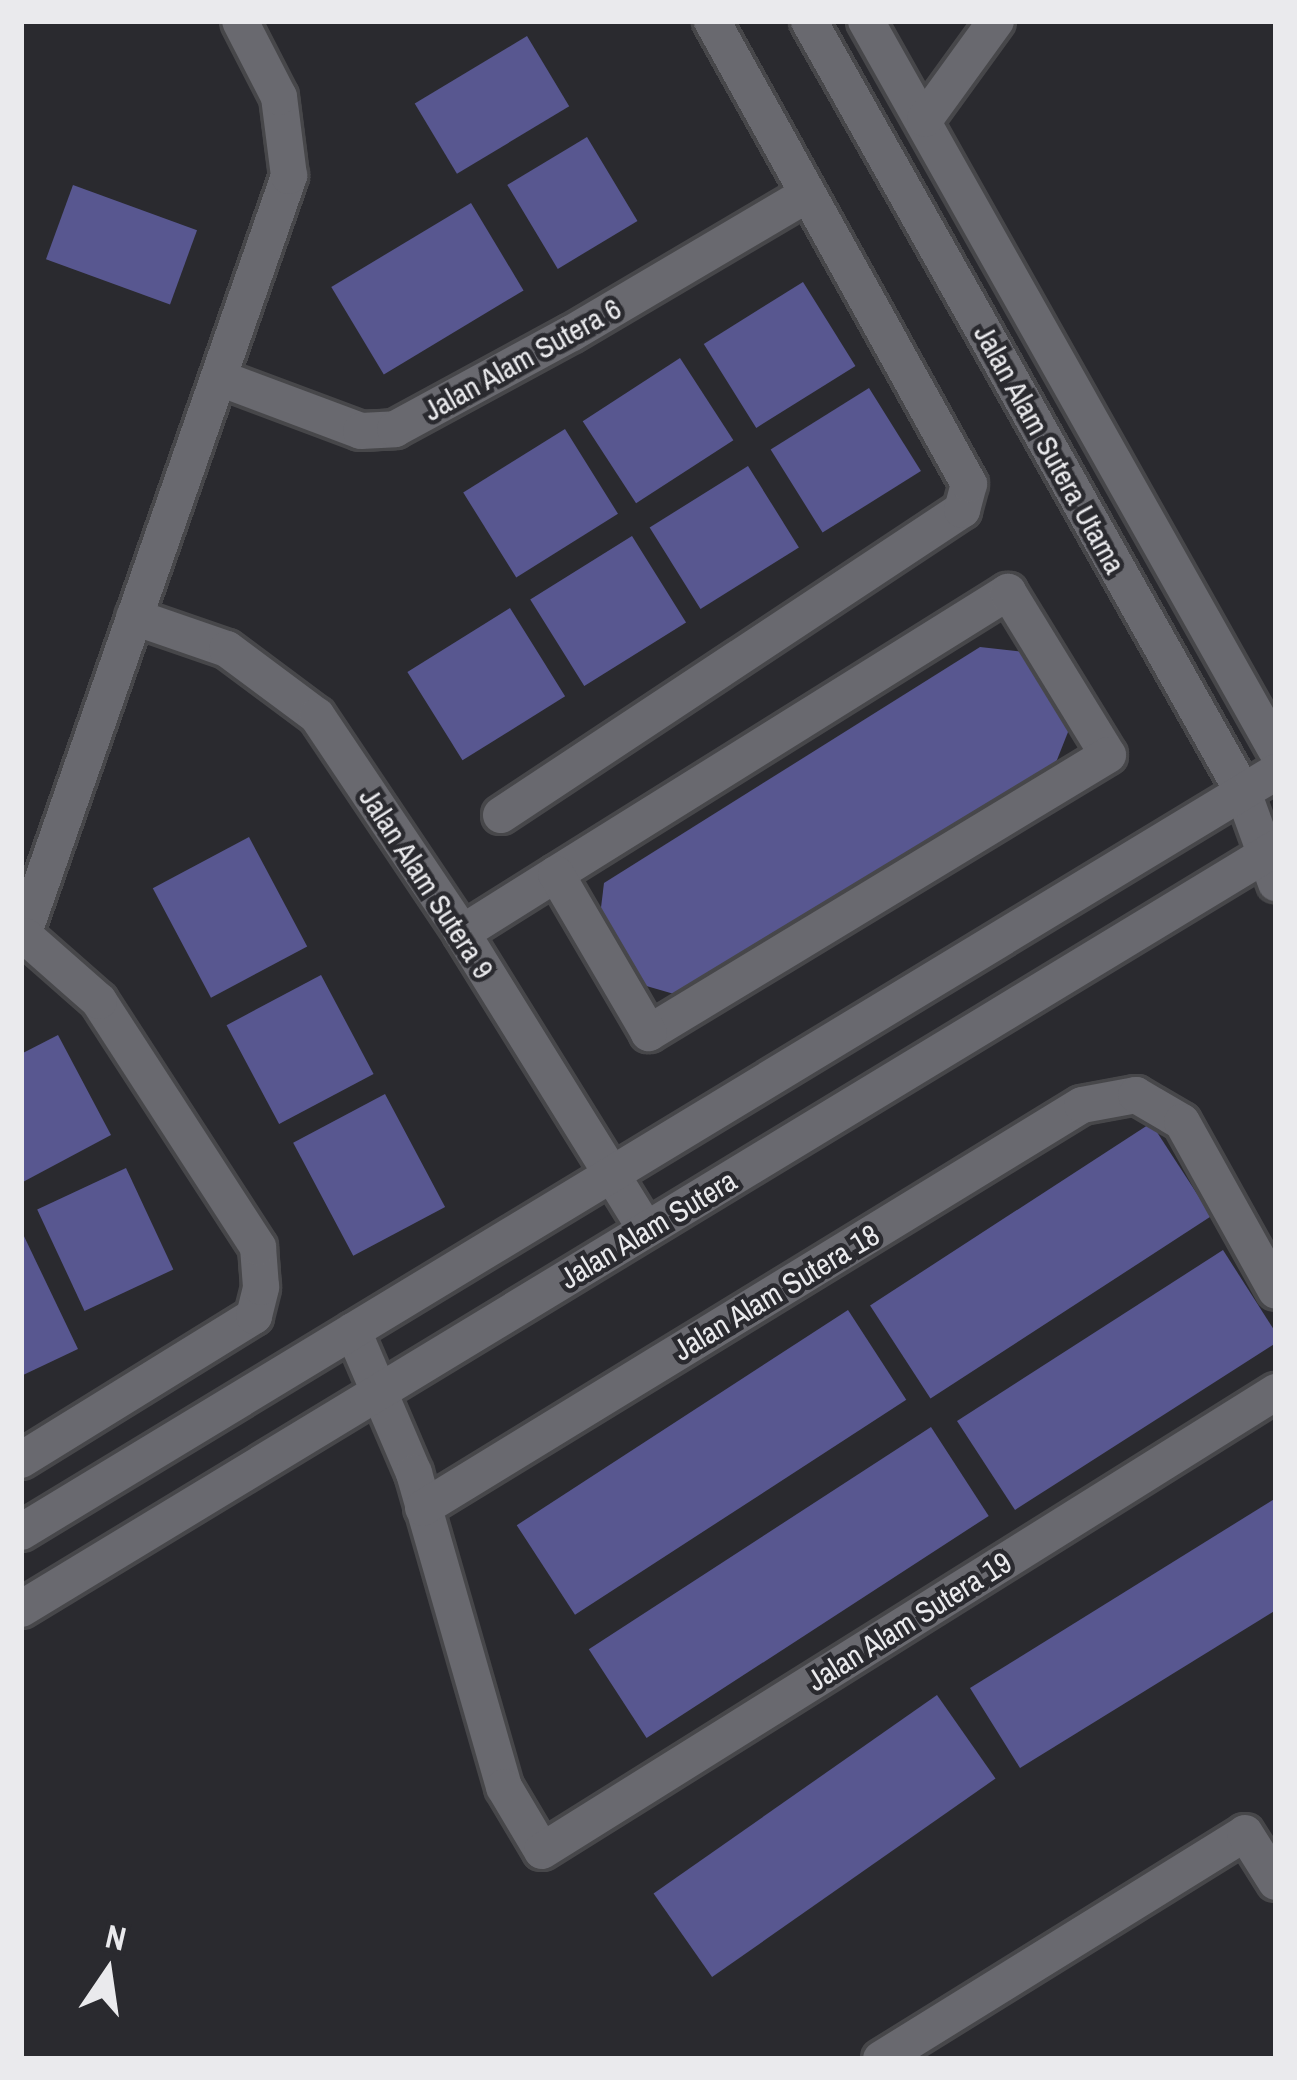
<!DOCTYPE html>
<html>
<head>
<meta charset="utf-8">
<style>
  body { margin:0 }
  #map { position:relative; width:1297px; height:2080px; overflow:hidden; background:#2a2a2f; font-family:"Archivo Narrow",sans-serif }
  div>[style] { position:absolute }
  [style*='--x'] { left:calc(var(--x)*1px); top:calc(var(--y)*1px); width:calc(var(--w)*1px); rotate:calc(var(--a)*1deg) }
  .building>* { inset:0; background:#585790; transform-origin:0 0 }
  .roads { filter:drop-shadow(3px 0 #47474a) drop-shadow(-3px 0 #47474a) drop-shadow(0 3px #47474a) drop-shadow(0 -3px #47474a) }
  .minor>* { height:36px; margin:-18px; padding:0 18px; transform-origin:18px; border-radius:18px; background:#69696f }
  span { translate:-50% -50%; white-space:nowrap; text-align:center; line-height:1.15; -webkit-text-stroke:9px #2a2a2f; paint-order:stroke }
  .street-label { font-size:30px; color:#eaeaed }
  .frame { position:absolute; inset:0; border:24px solid #eaeaed; pointer-events:none }
  .north { position:absolute; left:48px; top:1912px; width:120px; height:120px; -webkit-text-stroke:9px #2a2a2f; paint-order:stroke; rotate:13deg; font-size:33px; font-weight:700; line-height:48px; text-align:center; color:#eaeaed }
  .north::after { content:''; display:block; margin:auto; width:42px; height:54px; background:#eaeaed; clip-path:polygon(50% 0,100% 100%,50% 72%,0 100%) }
</style>
</head>
<body>
<div id="map">
  <div class="building">
    <i style="left:527px;top:36px;width:82px;height:131px;rotate:59deg"></i>
    <i style="left:587px;top:137px;width:98px;height:93px;rotate:59deg"></i>
    <i style="left:73px;top:185px;width:132px;height:79px;rotate:20deg"></i>
    <i style="left:471px;top:203px;width:102px;height:163px;rotate:59deg"></i>
    <i style="left:803px;top:282px;width:99px;height:117px;rotate:58deg"></i>
    <i style="left:680px;top:358px;width:98px;height:116px;rotate:57deg"></i>
    <i style="left:869px;top:388px;width:98px;height:116px;rotate:58deg"></i>
    <i style="left:565px;top:429px;width:100px;height:120px;rotate:58deg"></i>
    <i style="left:748px;top:466px;width:96px;height:116px;rotate:58deg"></i>
    <i style="left:632px;top:536px;width:102px;height:120px;rotate:58deg"></i>
    <i style="left:510px;top:608px;width:104px;height:121px;rotate:58deg"></i>
    <i style="clip-path:polygon(980px 647px,1024px 652px,1070px 727px,1053px 770px,674px 994px,643px 985px,600px 916px,604px 883px)"></i>
    <i style="left:249px;top:837px;width:124px;height:109px;rotate:62deg"></i>
    <i style="left:321px;top:975px;width:112px;height:107px;rotate:62deg"></i>
    <i style="clip-path:polygon(58px 1035px,111px 1135px,21px 1183px,21px 1054px)"></i>
    <i style="left:385px;top:1094px;width:128px;height:104px;rotate:62deg"></i>
    <i style="left:1151px;top:1123px;width:111px;height:335px;rotate:57deg"></i>
    <i style="left:126px;top:1168px;width:112px;height:98px;rotate:65deg"></i>
    <i style="clip-path:polygon(21px 1230px,78px 1349px,21px 1376px)"></i>
    <i style="clip-path:polygon(1223px 1250px,1276px 1333px,1276px 1343px,1015px 1510px,957px 1421px)"></i>
    <i style="left:848px;top:1310px;width:107px;height:395px;rotate:57deg"></i>
    <i style="left:931px;top:1427px;width:106px;height:408px;rotate:57deg"></i>
    <i style="clip-path:polygon(1276px 1498px,1276px 1610px,1020px 1768px,970px 1688px)"></i>
    <i style="left:937px;top:1695px;width:102px;height:346px;rotate:55deg"></i>
  </div>
  <div class="roads">
    <div class="minor">
      <i style="--x:809;--y:21;--w:885;--a:60.62"></i>
      <i style="--x:1243;--y:792;--w:97;--a:70.1"></i>
      <i style="--x:866;--y:21;--w:836;--a:60.65"></i>
      <i style="--x:925;--y:119;--w:121;--a:-54.1"></i>
      <i style="--x:222;--y:379;--w:148;--a:20.5"></i>
      <i style="--x:361;--y:431;--w:34;--a:-3"></i>
      <i style="--x:395;--y:429;--w:201;--a:-28.5"></i>
      <i style="--x:572;--y:333;--w:272;--a:-30.5"></i>
      <i style="--x:134;--y:617;--w:98;--a:19"></i>
      <i style="--x:227;--y:649;--w:112;--a:36.7"></i>
      <i style="--x:317;--y:716;--w:261;--a:56.2"></i>
      <i style="--x:462;--y:933;--w:349;--a:58.2"></i>
      <i style="--x:501;--y:815;--w:553;--a:-33.49"></i>
      <i style="--x:962;--y:510;--w:27;--a:-75"></i>
      <i style="--x:969;--y:484;--w:530;--a:-119.03"></i>
      <i style="--x:462;--y:933;--w:111;--a:-32.1"></i>
      <i style="--x:556;--y:874;--w:533;--a:-31.96"></i>
      <i style="--x:1008;--y:592;--w:191;--a:58.5"></i>
      <i style="--x:1108;--y:755;--w:537;--a:148.8"></i>
      <i style="--x:649;--y:1033;--w:184;--a:-120.3"></i>
      <i style="--x:21;--y:941;--w:811;--a:-70.69"></i>
      <i style="--x:289;--y:176;--w:80;--a:-97.2"></i>
      <i style="--x:279;--y:97;--w:85;--a:-117.2"></i>
      <i style="--x:353;--y:1331;--w:155;--a:66.8"></i>
      <i style="--x:414;--y:1473;--w:327;--a:74"></i>
      <i style="--x:504;--y:1787;--w:74;--a:59.3"></i>
      <i style="--x:542;--y:1851;--w:866;--a:-32.02"></i>
      <i style="--x:21;--y:1460;--w:274;--a:-31.7"></i>
      <i style="--x:254;--y:1316;--w:30;--a:-76"></i>
      <i style="--x:261;--y:1287;--w:40;--a:-94.3"></i>
      <i style="--x:258;--y:1247;--w:293;--a:-122.9"></i>
      <i style="--x:99;--y:1001;--w:98;--a:-138.7"></i>
      <i style="--x:423;--y:1508;--w:772;--a:-31.45"></i>
      <i style="--x:1082;--y:1105;--w:55;--a:-10.5"></i>
      <i style="--x:1136;--y:1095;--w:53;--a:30.4"></i>
      <i style="--x:1182;--y:1122;--w:193;--a:60.9"></i>
      <i style="--x:21;--y:1532;--w:1467;--a:-31.2"></i>
      <i style="--x:21;--y:1609;--w:1468;--a:-31.23"></i>
      <i style="--x:881;--y:2059;--w:428;--a:-31.8"></i>
      <i style="--x:1245;--y:1833;--w:58;--a:57.7"></i>
    </div>
  </div>
  <div class="street-label">
    <span style="left:522px;top:359px;rotate:-29deg">Jalan Alam Sutera 6</span>
    <span style="left:1050px;top:449px;rotate:61deg">Jalan Alam Sutera Utama</span>
    <span style="left:427px;top:883px;rotate:57deg">Jalan Alam Sutera 9</span>
    <span style="left:648px;top:1229px;rotate:-31deg">Jalan Alam Sutera</span>
    <span style="left:776px;top:1292px;rotate:-31deg">Jalan Alam Sutera 18</span>
    <span style="left:909px;top:1621px;rotate:-32deg">Jalan Alam Sutera 19</span>
  </div>
  <div class="frame"></div>
  <div class="north">N</div>
</div>
</body>
</html>
